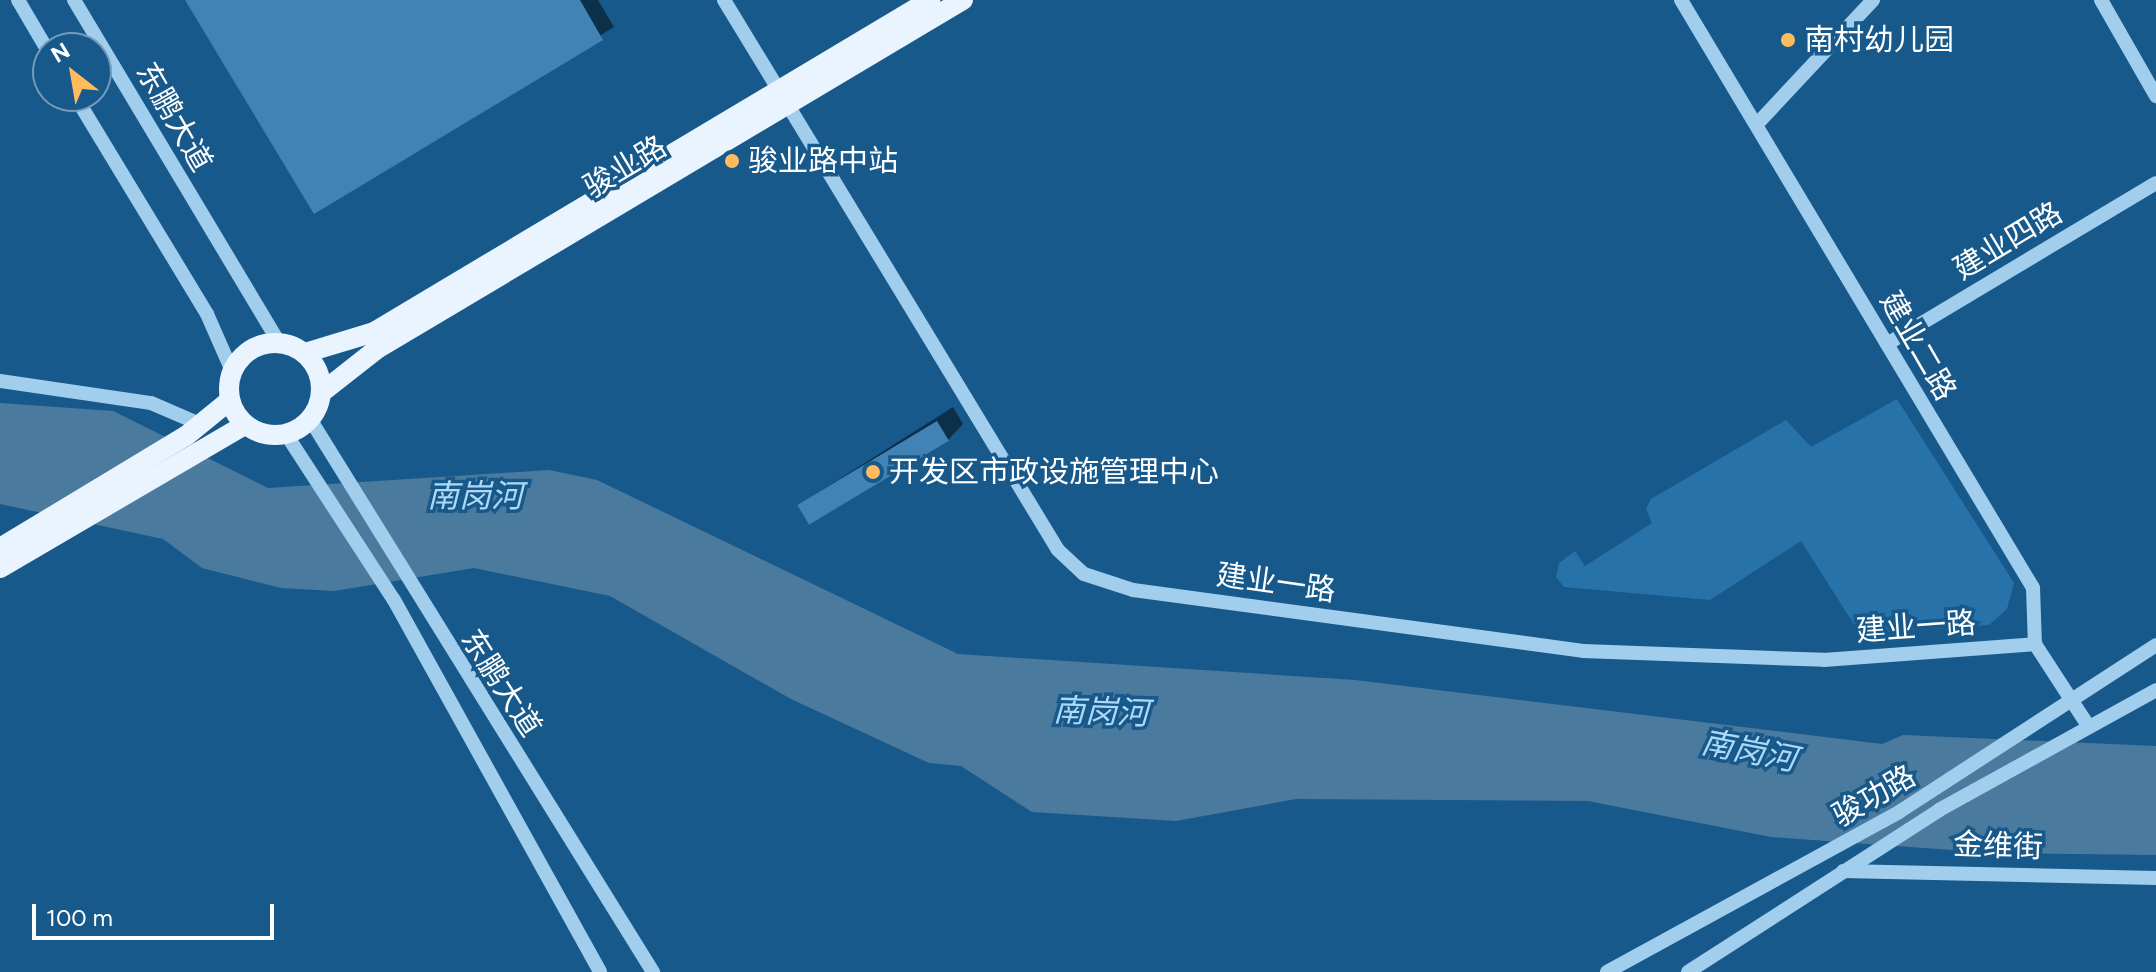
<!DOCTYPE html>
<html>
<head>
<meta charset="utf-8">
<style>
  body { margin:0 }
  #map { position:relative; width:2156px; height:972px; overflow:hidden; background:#18598b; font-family:Figtree,"Noto Sans SC",sans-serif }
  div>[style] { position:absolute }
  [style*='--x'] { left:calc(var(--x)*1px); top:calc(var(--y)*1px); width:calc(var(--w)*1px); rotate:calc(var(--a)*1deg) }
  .green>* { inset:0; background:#2772a8 }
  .water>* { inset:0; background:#4b7a9f }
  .shadow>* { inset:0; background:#0007 }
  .building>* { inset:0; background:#4083b4; transform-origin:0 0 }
  .minor>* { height:14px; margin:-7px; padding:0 7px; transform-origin:7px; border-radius:7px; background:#a2ceee }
  .major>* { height:20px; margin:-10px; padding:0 10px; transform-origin:10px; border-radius:10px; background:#e9f4ff }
  .major>.ring { margin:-10px; padding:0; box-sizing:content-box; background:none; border:20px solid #e9f4ff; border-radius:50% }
  .dots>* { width:22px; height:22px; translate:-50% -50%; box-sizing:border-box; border:4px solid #18598b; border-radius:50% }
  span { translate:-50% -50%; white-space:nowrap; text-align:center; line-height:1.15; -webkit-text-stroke:7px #18598b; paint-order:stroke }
  .poi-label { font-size:30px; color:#fff }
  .left { translate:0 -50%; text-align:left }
  .street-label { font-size:30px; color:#fff }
  .water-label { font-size:32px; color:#add8f6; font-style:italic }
  .north { position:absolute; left:32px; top:32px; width:80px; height:80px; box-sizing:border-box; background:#18598b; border:2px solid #749bb9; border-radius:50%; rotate:329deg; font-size:22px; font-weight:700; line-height:32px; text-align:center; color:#fff }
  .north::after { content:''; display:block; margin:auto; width:28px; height:36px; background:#ffbc5f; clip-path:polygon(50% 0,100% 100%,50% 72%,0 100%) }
  .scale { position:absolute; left:32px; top:904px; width:242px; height:36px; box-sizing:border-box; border:4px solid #fff; border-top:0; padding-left:10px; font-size:24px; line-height:28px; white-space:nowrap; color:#fff; -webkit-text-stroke:6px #18598b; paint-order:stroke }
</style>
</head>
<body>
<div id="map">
  <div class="green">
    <i style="clip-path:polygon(1897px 399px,2014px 583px,2007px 609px,1989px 625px,1860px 634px,1801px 541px,1710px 600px,1564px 587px,1556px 577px,1559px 563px,1575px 551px,1585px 566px,1652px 523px,1646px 509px,1651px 499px,1786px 420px,1811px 447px)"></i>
  </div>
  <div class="water">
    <i style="clip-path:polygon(0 403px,113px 411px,268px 488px,549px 470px,597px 480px,958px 654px,1355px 680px,1882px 744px,1903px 735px,2156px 746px,2156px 855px,1993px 853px,1771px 837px,1588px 801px,1296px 799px,1176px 821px,1032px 812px,961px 766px,929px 763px,791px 699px,610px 596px,474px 568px,334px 591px,281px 588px,202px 568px,163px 539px,0 504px)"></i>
  </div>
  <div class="shadow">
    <i style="clip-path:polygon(188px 0,598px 0,614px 27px,315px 211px)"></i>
    <i style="clip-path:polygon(953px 407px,963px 424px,948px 440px,800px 504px)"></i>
  </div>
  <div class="building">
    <i style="clip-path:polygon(185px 0,580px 0,603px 40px,314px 214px)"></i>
    <i style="left:937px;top:421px;width:23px;height:163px;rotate:59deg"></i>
  </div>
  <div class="minor">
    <i style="--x:18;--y:0;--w:59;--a:59.5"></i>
    <i style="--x:74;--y:0;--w:400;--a:59.1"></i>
    <i style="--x:724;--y:0;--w:643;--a:58.73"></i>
    <i style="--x:1058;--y:550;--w:35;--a:43"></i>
    <i style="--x:1084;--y:574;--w:52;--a:18.1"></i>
    <i style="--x:1133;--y:590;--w:454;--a:7.7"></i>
    <i style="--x:1583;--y:651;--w:241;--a:2.1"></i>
    <i style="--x:1824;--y:660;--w:212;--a:-4.3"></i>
    <i style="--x:1681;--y:0;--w:685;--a:59.09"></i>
    <i style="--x:2033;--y:588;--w:56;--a:88"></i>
    <i style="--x:2035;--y:644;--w:95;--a:57"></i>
    <i style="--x:2101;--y:0;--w:111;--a:60.2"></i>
    <i style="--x:75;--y:96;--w:255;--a:58.8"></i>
    <i style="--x:207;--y:314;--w:62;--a:66.3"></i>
    <i style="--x:1757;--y:124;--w:170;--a:-46.9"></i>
    <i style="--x:1887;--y:344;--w:313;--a:-30.9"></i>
    <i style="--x:0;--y:381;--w:153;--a:8.3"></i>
    <i style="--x:151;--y:403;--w:56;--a:23.3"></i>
    <i style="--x:310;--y:419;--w:651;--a:58.19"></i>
    <i style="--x:286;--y:434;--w:198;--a:57"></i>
    <i style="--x:394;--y:600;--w:425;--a:61"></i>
    <i style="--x:1843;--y:871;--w:313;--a:1.3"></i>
    <i style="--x:1607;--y:972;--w:333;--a:-28.7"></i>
    <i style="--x:1899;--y:812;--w:306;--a:-33"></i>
    <i style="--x:1688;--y:972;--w:299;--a:-32.8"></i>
    <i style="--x:1939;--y:810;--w:248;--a:-28.9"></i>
  </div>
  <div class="major">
    <i class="ring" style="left:229px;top:343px;width:72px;height:72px"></i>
    <i style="--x:305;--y:353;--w:72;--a:-16.9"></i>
    <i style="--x:374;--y:332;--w:648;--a:-30.84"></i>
    <i style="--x:321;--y:393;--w:71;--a:-38.2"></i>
    <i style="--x:377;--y:349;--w:682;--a:-30.78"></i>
    <i style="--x:0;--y:548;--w:217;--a:-31.1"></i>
    <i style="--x:186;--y:436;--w:57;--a:-39.3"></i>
    <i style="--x:0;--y:568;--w:284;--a:-30.3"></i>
  </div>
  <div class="dots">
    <i style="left:1788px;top:40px;background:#ffbc5f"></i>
    <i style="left:732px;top:161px;background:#ffbc5f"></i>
    <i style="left:873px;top:472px;background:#ffbc5f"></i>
  </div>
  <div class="poi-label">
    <span class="left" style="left:1804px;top:40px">南村幼儿园</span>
    <span class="left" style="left:748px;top:161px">骏业路中站</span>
    <span class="left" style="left:889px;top:472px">开发区市政设施管理中心</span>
  </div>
  <div class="street-label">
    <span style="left:174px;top:117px;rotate:60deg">东鹏大道</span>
    <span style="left:625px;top:167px;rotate:-31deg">骏业路</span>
    <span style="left:2008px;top:241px;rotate:-31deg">建业四路</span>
    <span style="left:1918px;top:346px;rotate:60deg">建业二路</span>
    <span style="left:1276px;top:583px;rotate:8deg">建业一路</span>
    <span style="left:1916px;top:627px;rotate:-4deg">建业一路</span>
    <span style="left:501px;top:683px;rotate:57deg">东鹏大道</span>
    <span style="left:1874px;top:796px;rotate:-30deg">骏功路</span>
    <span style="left:1998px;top:846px;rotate:2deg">金维街</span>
  </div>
  <div class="water-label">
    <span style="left:475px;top:496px">南岗河</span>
    <span style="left:1101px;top:712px;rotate:2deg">南岗河</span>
    <span style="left:1749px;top:751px;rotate:11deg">南岗河</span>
  </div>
  <div class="north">N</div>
  <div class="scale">100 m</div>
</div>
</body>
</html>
